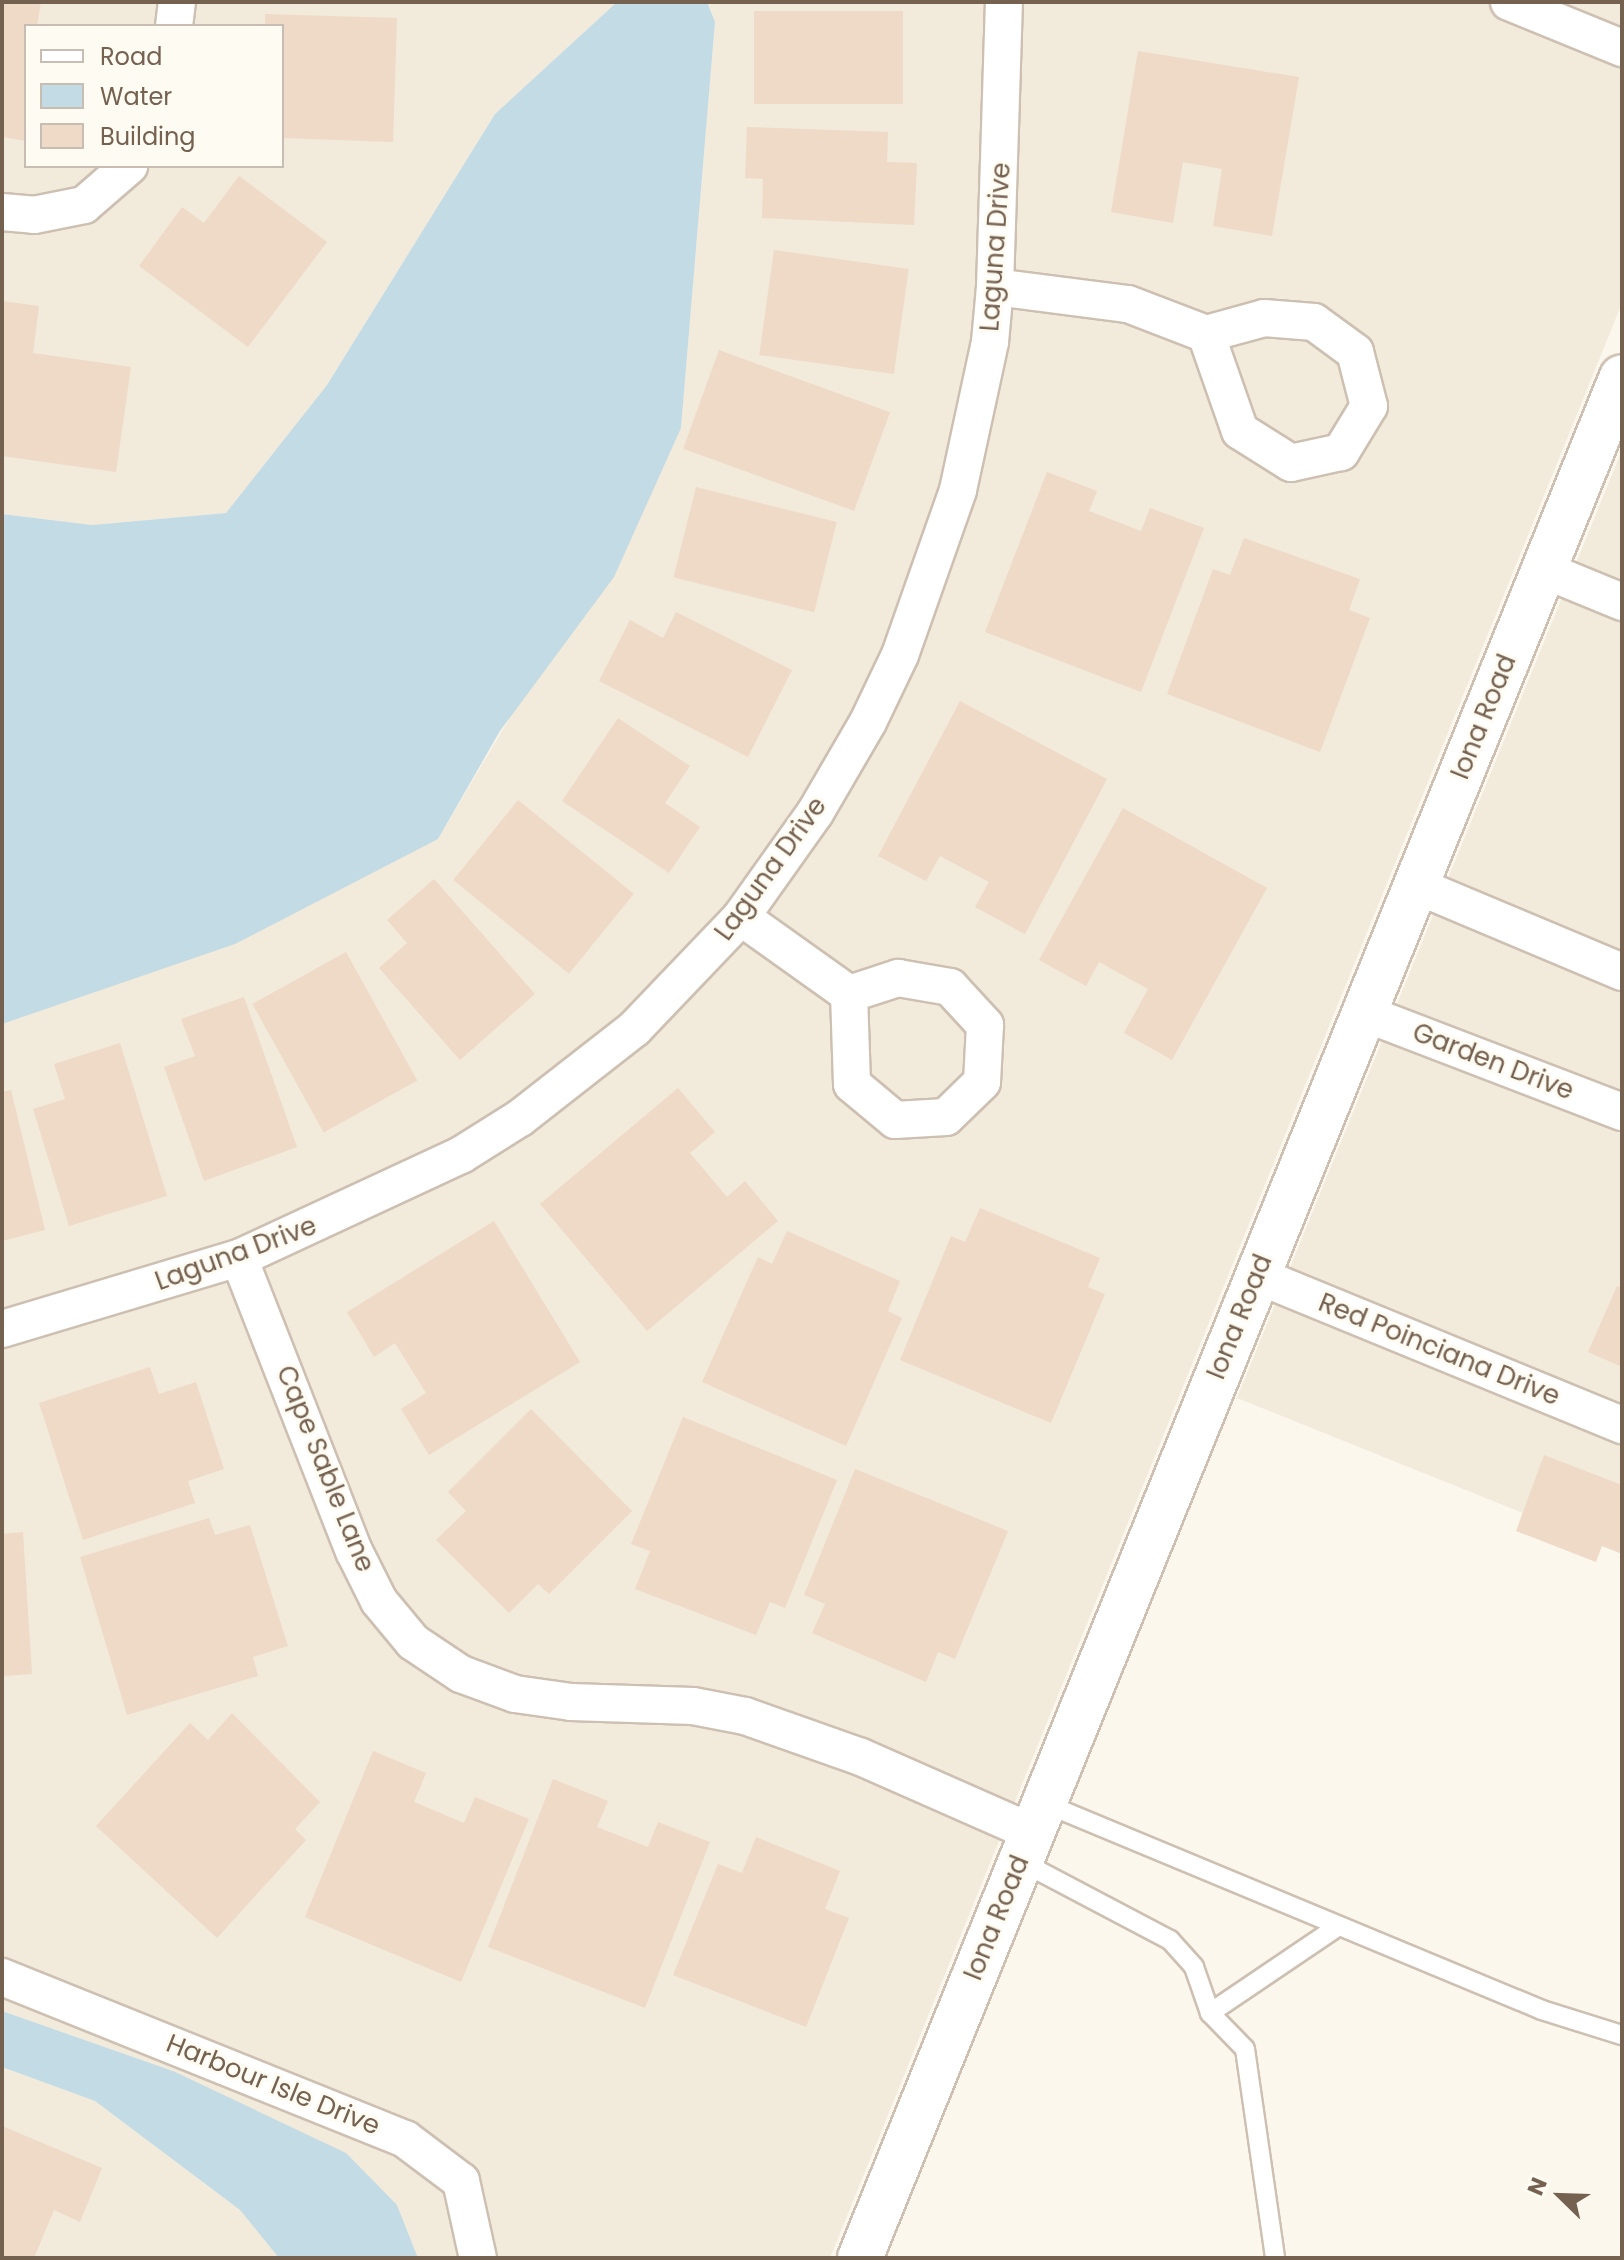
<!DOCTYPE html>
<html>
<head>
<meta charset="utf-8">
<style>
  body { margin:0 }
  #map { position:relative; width:1624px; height:2260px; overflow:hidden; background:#fbf7ec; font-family:Poppins,sans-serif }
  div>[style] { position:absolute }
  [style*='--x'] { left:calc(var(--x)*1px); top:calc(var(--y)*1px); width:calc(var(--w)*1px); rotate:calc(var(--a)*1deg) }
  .residential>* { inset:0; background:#f2eadb }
  .water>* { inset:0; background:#c2dbe4 }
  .building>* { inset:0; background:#eedac6; transform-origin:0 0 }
  .roads { filter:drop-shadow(2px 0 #cdc0b2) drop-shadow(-2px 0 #cdc0b2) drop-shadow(0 2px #cdc0b2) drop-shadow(0 -2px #cdc0b2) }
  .lane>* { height:18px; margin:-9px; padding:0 9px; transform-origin:9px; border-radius:9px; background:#fff }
  .street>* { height:36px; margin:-18px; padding:0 18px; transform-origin:18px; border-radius:18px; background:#fff }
  .secondary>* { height:44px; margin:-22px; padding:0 22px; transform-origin:22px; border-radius:22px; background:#fff }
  span { translate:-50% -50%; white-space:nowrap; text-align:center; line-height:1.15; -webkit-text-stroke:6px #fefbf3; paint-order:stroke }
  .street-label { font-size:26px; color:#756150 }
  .frame { position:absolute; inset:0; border:4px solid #756150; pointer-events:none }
  .legend { position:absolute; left:24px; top:24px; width:260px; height:144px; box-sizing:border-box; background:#fefbf3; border:2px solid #c7bdb2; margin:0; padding:10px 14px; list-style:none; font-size:24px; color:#756150 }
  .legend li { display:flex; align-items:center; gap:16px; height:40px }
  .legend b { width:40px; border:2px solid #c7bdb2 }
  .north { position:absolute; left:1520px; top:2156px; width:80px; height:80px; -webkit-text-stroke:6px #fefbf3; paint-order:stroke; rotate:293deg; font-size:22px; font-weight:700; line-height:32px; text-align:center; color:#756150 }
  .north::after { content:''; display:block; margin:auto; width:28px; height:36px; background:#756150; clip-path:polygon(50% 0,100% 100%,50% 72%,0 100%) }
</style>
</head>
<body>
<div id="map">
  <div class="residential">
    <i style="clip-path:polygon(evenodd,2px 2px,617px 2px,495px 114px,327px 385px,226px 513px,92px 525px,2px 514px,2px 2px,26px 26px,282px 26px,282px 166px,26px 166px,26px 26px)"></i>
    <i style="clip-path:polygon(707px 2px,1622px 2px,1622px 303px,830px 2258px,418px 2258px,397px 2205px,173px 2071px,2px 2011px,2px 1024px,438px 839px,681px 428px,715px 22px)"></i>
    <i style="clip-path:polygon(1622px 450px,1622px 1553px,1237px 1398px)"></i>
    <i style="clip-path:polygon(2px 2067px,95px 2101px,240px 2210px,279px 2258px,2px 2258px)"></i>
  </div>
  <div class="water">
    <i style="clip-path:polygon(617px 2px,707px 2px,715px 22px,681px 428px,614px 577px,500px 731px,438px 839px,235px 944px,2px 1024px,2px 514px,92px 525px,226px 513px,327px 385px,495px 114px)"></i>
    <i style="clip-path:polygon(2px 2011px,173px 2071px,346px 2153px,397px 2205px,418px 2258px,279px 2258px,240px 2210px,95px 2101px,2px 2067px)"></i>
  </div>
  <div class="building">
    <i style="clip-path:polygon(2px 2px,41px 2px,37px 26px,26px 26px,26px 141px,2px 137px)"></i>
    <i style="left:903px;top:11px;width:93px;height:149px;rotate:90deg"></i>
    <i style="clip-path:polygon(265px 14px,397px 18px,393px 142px,282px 138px,282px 26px,265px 26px)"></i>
    <i style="clip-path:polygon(1138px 51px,1299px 77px,1272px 236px,1213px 226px,1222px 169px,1183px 162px,1173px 223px,1111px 212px)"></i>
    <i style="clip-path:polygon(747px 127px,888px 132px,887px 162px,917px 163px,914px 225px,762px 218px,763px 179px,745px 178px)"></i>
    <i style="clip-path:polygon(239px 176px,327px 242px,248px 347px,139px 266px,182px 207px,204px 223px)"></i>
    <i style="left:774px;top:250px;width:136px;height:106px;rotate:8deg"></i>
    <i style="clip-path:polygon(2px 301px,39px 306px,33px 353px,131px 367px,116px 472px,2px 456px)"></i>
    <i style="left:719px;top:350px;width:182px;height:105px;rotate:20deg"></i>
    <i style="clip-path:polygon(1047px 472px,1097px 491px,1089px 511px,1141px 531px,1150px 508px,1204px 528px,1141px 692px,985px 632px)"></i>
    <i style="left:696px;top:487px;width:145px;height:93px;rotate:14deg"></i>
    <i style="clip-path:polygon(1244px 538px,1360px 579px,1349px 610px,1370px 618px,1320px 752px,1167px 694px,1213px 569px,1230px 575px)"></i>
    <i style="clip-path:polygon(676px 612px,792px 670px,748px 757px,599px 681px,630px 620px,663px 638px)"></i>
    <i style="clip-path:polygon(960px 701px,1107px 779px,1025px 934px,975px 907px,989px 882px,940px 856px,926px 881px,878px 856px)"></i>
    <i style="clip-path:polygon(618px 718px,690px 766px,665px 803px,700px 827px,669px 873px,562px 801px)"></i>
    <i style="left:518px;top:800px;width:149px;height:103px;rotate:39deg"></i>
    <i style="clip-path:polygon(1123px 808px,1267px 888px,1172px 1060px,1124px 1033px,1148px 989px,1099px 962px,1086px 986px,1039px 960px)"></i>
    <i style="clip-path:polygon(434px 879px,535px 994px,460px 1060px,379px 968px,407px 943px,387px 920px)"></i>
    <i style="left:346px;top:952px;width:147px;height:107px;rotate:61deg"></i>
    <i style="clip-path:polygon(244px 997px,297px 1147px,204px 1181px,164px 1067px,195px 1056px,181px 1019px)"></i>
    <i style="clip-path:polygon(120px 1043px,167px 1196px,69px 1226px,33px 1109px,65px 1099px,54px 1064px)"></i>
    <i style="clip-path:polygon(678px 1088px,715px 1132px,690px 1153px,727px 1197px,745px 1181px,778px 1221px,647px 1331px,540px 1204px)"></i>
    <i style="clip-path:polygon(11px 1090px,45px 1230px,2px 1241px,2px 1092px)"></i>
    <i style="clip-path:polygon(980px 1208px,1100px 1258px,1088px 1287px,1105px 1294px,1051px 1423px,900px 1360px,951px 1236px,965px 1242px)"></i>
    <i style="clip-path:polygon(494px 1221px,580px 1362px,429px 1455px,401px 1409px,426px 1393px,395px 1343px,374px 1357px,347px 1312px)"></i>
    <i style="clip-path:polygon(787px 1231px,900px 1281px,888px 1311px,902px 1318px,846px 1446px,702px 1382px,758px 1257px,772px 1264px)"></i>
    <i style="clip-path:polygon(1617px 1286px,1622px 1288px,1622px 1367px,1588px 1352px)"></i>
    <i style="clip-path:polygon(150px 1367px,159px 1394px,196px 1382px,224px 1469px,188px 1481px,195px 1503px,83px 1540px,39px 1403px)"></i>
    <i style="clip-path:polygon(531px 1409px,632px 1511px,549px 1594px,538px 1584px,509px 1613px,436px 1540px,466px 1511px,448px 1492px)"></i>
    <i style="clip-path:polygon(683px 1417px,837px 1480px,785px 1608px,770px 1602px,756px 1635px,635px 1589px,650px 1551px,631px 1544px)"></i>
    <i style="clip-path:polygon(1544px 1455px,1622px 1485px,1622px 1554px,1602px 1546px,1596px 1562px,1516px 1531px)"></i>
    <i style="clip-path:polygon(855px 1469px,1008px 1531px,955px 1659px,938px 1652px,926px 1682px,812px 1633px,825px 1604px,804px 1595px)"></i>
    <i style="clip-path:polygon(209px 1518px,215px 1535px,250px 1525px,288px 1646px,253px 1657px,258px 1676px,127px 1715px,80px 1557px)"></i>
    <i style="clip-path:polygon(23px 1532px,32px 1674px,2px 1676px,2px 1534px)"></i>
    <i style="clip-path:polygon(232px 1713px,320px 1802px,295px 1829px,306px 1840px,217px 1938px,96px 1826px,190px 1723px,208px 1740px)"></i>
    <i style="clip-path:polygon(373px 1751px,426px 1773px,414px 1802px,464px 1823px,475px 1797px,529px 1819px,461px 1982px,305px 1917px)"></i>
    <i style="clip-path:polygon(553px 1779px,608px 1801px,597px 1827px,648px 1847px,658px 1822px,710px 1842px,645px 2008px,488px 1947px)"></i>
    <i style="clip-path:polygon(756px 1837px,840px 1871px,825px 1909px,849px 1918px,806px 2027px,673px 1975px,718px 1864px,742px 1873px)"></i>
    <i style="clip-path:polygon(2px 2126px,102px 2168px,80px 2222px,54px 2210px,34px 2258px,2px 2258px)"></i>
  </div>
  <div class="roads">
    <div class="lane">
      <i style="--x:1044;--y:1803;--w:539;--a:22.57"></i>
      <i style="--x:1542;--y:2010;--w:84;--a:17.4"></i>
      <i style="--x:1020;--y:1861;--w:170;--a:27.8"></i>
      <i style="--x:1170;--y:1940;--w:36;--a:48"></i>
      <i style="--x:1194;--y:1967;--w:49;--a:70.8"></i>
      <i style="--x:1210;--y:2013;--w:50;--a:45.8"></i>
      <i style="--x:1245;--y:2049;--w:211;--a:81.8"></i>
      <i style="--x:1210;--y:2013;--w:153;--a:-34.1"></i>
    </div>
    <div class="street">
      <i style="--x:1509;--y:2;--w:122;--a:22.2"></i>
      <i style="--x:174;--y:26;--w:24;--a:-83"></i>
      <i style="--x:2;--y:212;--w:32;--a:5"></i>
      <i style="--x:34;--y:215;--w:51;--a:-11.3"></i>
      <i style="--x:84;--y:205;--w:60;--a:-40.9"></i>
      <i style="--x:995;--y:287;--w:134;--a:7.3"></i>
      <i style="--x:1128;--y:304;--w:84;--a:21"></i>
      <i style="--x:1264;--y:318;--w:50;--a:4.6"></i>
      <i style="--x:1314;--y:322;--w:51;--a:36.2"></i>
      <i style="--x:1355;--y:352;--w:56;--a:75.5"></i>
      <i style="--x:1369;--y:406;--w:54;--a:121.3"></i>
      <i style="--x:1341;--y:452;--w:51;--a:167.6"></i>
      <i style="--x:1291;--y:463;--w:60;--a:-147.9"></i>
      <i style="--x:1240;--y:431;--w:103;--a:-109.3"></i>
      <i style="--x:1206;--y:334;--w:60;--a:-15.4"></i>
      <i style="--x:1544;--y:570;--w:84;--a:22.3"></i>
      <i style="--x:1415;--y:885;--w:225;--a:22.8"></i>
      <i style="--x:741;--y:917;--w:133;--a:35.5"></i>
      <i style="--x:898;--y:978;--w:53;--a:9.8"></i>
      <i style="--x:950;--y:987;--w:52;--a:47.4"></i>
      <i style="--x:985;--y:1025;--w:57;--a:93"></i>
      <i style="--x:982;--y:1082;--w:50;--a:135.8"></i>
      <i style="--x:946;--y:1117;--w:51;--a:176.6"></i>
      <i style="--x:895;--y:1120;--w:56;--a:-140.1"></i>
      <i style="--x:852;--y:1084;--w:90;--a:-91.9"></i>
      <i style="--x:849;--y:994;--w:52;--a:-18.1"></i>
      <i style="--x:1364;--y:1013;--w:276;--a:21"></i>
      <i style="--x:239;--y:1258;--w:315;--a:68.6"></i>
      <i style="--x:354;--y:1551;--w:56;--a:63.4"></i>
      <i style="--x:379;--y:1601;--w:53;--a:50.3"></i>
      <i style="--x:413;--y:1642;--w:58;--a:33.7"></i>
      <i style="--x:461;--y:1674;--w:58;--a:20.3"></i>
      <i style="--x:515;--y:1694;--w:57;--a:8.1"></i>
      <i style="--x:571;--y:1702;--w:122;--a:1.9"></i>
      <i style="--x:693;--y:1706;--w:53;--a:10.9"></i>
      <i style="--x:745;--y:1716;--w:123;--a:19.5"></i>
      <i style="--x:861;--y:1757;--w:186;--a:23.8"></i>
      <i style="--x:1256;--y:1275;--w:396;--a:22.3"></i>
      <i style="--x:2;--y:1329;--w:247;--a:-16.7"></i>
      <i style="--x:239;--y:1258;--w:245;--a:-24.9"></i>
      <i style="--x:461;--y:1155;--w:70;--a:-32.1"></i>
      <i style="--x:520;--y:1118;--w:146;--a:-38"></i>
      <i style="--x:635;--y:1028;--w:153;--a:-46.3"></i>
      <i style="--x:741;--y:917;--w:128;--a:-54.6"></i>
      <i style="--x:815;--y:813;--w:105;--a:-59.8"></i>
      <i style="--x:868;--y:722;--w:74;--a:-64.5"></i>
      <i style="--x:900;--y:655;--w:175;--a:-70.6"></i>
      <i style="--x:958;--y:490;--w:151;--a:-77.8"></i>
      <i style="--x:990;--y:342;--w:55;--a:-84.8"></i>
      <i style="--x:995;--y:287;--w:285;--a:-88.2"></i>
      <i style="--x:2;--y:1977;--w:434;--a:21.9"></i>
      <i style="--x:405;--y:2139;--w:70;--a:36.9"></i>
      <i style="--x:461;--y:2181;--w:79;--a:77.6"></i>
    </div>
    <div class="secondary">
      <i style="--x:860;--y:2258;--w:2029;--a:-67.95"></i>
    </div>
  </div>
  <div class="street-label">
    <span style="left:996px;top:247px;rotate:-86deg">Laguna Drive</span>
    <span style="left:1484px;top:717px;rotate:-68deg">Iona Road</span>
    <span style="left:771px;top:869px;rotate:-54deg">Laguna Drive</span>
    <span style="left:1493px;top:1062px;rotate:21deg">Garden Drive</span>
    <span style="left:236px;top:1254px;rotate:-20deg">Laguna Drive</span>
    <span style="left:1240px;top:1317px;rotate:-68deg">Iona Road</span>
    <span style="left:1439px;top:1350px;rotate:22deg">Red Poinciana Drive</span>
    <span style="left:325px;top:1469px;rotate:68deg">Cape Sable Lane</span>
    <span style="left:997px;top:1918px;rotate:-68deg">Iona Road</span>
    <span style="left:273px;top:2085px;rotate:22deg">Harbour Isle Drive</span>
  </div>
  <div class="frame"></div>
  <ul class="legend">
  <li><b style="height:10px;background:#fff"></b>Road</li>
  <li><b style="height:22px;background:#c2dbe4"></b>Water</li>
  <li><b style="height:22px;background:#eedac6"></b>Building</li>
  </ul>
  <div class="north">N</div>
</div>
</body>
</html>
